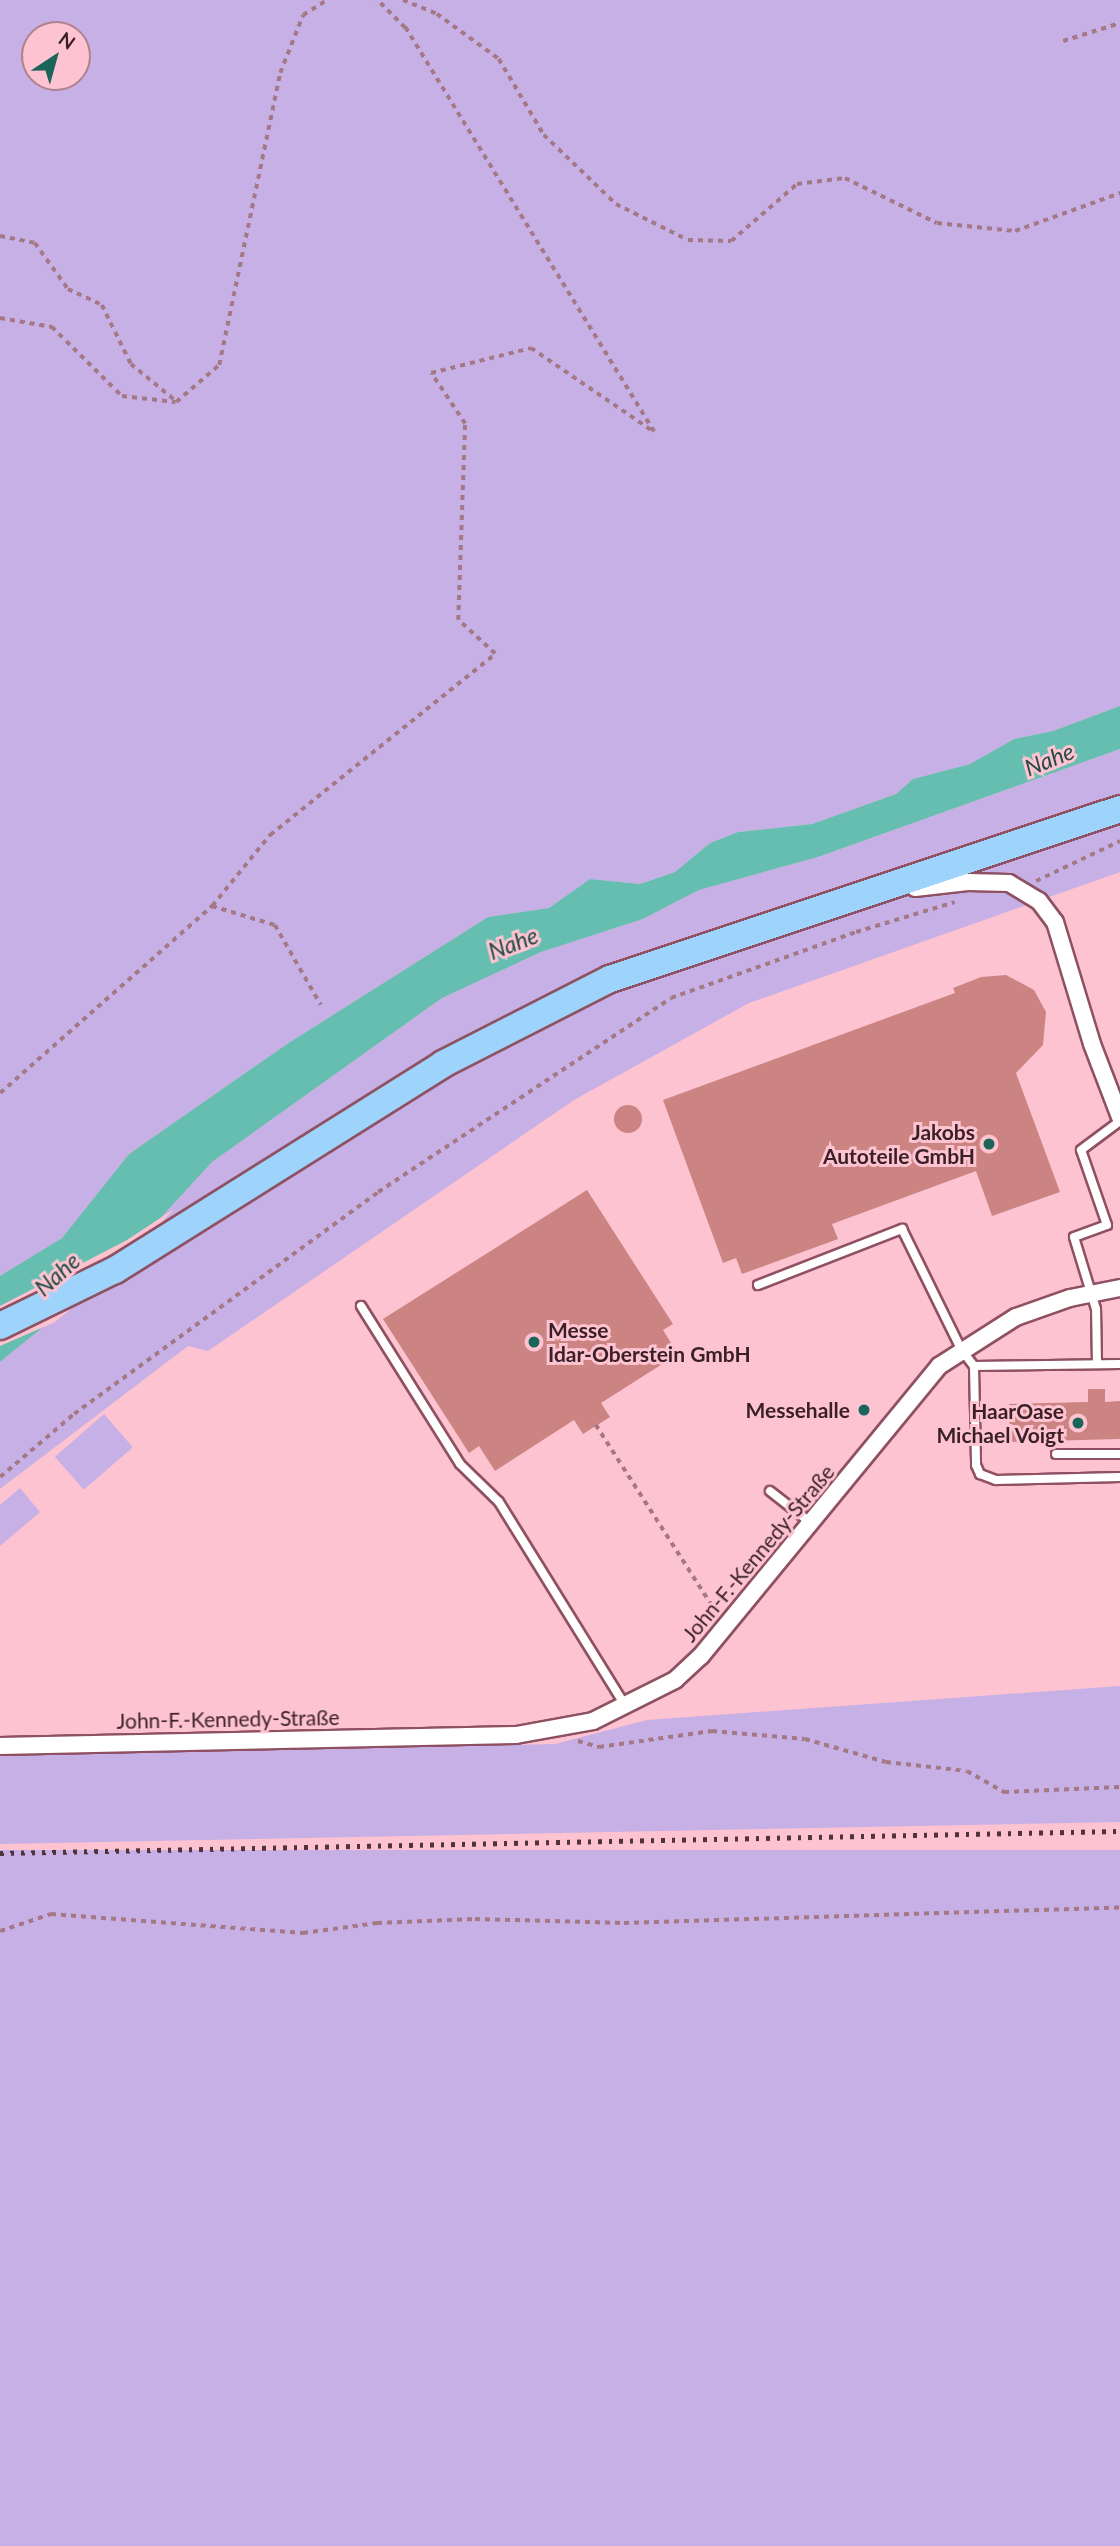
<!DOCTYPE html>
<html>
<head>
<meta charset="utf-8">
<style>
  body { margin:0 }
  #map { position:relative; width:1120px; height:2546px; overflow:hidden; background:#fdc3d1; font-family:Lato,sans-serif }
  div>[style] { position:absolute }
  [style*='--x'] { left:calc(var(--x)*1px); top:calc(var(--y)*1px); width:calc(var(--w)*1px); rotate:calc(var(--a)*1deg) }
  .green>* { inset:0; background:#c6b0e6; transform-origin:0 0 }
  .water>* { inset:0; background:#66beb1 }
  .pier>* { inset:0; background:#fdc3d1 }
  .building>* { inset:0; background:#cb8481 }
  .round { border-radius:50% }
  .path>* { height:3.5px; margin-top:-1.75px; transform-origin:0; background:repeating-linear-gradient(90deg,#a47884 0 5px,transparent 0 10px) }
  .roads { filter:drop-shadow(2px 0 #8f5162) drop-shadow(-2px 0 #8f5162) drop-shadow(0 2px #8f5162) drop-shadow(0 -2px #8f5162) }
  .service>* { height:8px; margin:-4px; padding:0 4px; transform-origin:4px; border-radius:4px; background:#fff }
  .minor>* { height:16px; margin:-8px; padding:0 8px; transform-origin:8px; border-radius:8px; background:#fff }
  .primary>* { height:26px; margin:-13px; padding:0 13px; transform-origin:13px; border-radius:13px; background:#9ed4fb }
  .rail>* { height:5px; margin-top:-2.5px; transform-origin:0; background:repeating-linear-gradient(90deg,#50323a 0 3.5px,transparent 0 10.5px) }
  .dots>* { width:19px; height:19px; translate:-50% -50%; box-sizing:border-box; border:4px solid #fdc3d1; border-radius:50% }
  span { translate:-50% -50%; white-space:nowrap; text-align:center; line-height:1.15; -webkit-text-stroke:6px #fdc3d1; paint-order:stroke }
  .poi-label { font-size:21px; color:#3a1f27; font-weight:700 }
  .right { translate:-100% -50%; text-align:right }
  .left { translate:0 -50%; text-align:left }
  .street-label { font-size:21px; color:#3a1f27 }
  .water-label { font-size:23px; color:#234c46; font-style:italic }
  .north { position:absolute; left:21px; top:21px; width:70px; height:70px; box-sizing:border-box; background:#fdc3d1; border:2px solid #af818d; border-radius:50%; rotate:36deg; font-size:19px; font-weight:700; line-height:28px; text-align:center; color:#3a1f27 }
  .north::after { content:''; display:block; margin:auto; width:24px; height:32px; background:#1a645a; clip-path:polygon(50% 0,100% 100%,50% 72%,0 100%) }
</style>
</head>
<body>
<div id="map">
  <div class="green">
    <i style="clip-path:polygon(evenodd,0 0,1120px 0,1120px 706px,1053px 731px,1014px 739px,970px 764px,913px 779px,896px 794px,812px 824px,738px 832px,710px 843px,675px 872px,640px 884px,590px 879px,549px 908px,488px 917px,287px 1044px,129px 1154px,62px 1238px,0 1276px,0 0,35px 35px,77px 35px,77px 77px,35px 77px,35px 35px)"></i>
    <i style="clip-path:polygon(1120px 749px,1120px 872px,749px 1003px,574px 1100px,208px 1351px,188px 1346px,0 1489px,0 1362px,111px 1272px,212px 1162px,442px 998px,541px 952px,643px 919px,699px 890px,818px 857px)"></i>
    <i style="left:104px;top:1414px;width:44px;height:65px;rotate:49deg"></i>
    <i style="clip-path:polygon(20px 1488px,40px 1512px,0 1546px,0 1505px)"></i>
    <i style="clip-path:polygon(1120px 1686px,1120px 1822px,0 1844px,0 1755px,555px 1744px,647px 1720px)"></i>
    <i style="left:1120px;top:1850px;width:696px;height:1120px;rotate:90deg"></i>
  </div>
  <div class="water">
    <i style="clip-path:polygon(1120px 706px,1120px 749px,818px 857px,699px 890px,643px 919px,541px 952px,442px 998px,212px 1162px,111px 1272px,0 1362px,0 1276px,62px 1238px,129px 1154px,287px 1044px,488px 917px,549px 908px,590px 879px,640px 884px,675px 872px,710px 843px,738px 832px,812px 824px,896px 794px,913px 779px,970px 764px,1014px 739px,1053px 731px)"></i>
  </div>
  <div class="pier">
    <i style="clip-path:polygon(174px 1209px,114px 1274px,55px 1322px,0 1346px,0 1306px,127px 1240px)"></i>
  </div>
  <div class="building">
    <i style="clip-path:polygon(1006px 975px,1034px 990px,1046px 1012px,1043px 1045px,1016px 1073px,1060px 1192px,992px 1216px,976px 1171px,832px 1224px,838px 1239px,742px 1274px,736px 1258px,723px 1263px,663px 1100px,955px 993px,953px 988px,981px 977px)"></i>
    <i class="round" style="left:614px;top:1105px;width:28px;height:28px"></i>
    <i style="clip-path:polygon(587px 1190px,673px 1324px,663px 1330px,678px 1354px,601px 1403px,610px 1417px,583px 1434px,574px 1420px,495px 1471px,479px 1446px,469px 1453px,383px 1319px)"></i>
    <i style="clip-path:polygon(1088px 1389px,1105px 1389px,1105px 1402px,1120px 1401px,1120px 1439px,1010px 1442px,1009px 1404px,1088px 1402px)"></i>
  </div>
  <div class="path">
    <i style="--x:403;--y:0;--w:37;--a:22"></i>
    <i style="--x:437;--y:14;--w:77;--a:36"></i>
    <i style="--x:499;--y:59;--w:88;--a:59.4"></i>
    <i style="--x:544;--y:135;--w:100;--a:43.8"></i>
    <i style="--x:616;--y:204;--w:80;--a:26.6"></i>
    <i style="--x:688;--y:240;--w:43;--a:1.3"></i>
    <i style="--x:731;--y:241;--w:87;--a:-40.8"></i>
    <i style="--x:797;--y:184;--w:48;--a:-7.1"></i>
    <i style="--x:845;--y:178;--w:102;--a:26.1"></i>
    <i style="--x:937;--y:223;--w:78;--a:5.9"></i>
    <i style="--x:1015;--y:231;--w:112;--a:-19.9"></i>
    <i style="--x:1063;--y:41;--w:60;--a:-17.5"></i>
    <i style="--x:0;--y:236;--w:36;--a:11"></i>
    <i style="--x:35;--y:243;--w:57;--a:54.3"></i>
    <i style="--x:68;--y:289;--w:38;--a:25"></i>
    <i style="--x:102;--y:305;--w:66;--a:63.8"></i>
    <i style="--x:131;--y:364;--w:58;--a:39.4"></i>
    <i style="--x:0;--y:318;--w:53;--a:9.8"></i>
    <i style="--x:52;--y:327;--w:98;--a:44.6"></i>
    <i style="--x:122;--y:396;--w:54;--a:6.3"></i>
    <i style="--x:176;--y:402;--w:57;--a:-40.7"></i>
    <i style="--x:219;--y:365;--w:298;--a:-78.2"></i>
    <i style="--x:280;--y:73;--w:62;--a:-68.4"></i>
    <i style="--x:303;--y:15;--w:28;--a:-32"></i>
    <i style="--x:1036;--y:881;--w:93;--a:-25.5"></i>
    <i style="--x:212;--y:906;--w:66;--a:16.8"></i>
    <i style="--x:275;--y:925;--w:92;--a:60.1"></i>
    <i style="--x:0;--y:1093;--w:283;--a:-41.4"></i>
    <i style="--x:212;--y:906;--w:92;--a:-50.8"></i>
    <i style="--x:270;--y:835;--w:289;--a:-38.8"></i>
    <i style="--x:495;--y:654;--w:50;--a:-137.4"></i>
    <i style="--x:458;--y:620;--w:196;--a:-88"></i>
    <i style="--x:465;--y:424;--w:61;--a:-123.7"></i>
    <i style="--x:431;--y:373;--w:103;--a:-14"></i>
    <i style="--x:531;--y:348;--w:149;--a:34.3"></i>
    <i style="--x:654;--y:432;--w:475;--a:-121.6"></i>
    <i style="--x:405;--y:28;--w:40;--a:-135"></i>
    <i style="--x:596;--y:1425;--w:222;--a:57.3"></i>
    <i style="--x:0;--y:1477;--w:97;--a:-40.4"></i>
    <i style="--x:74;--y:1414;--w:376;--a:-36.1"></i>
    <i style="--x:378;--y:1192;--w:351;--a:-33.5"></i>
    <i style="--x:671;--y:998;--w:196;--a:-19.6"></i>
    <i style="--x:856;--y:932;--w:103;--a:-16.9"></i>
    <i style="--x:578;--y:1741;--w:22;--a:16"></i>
    <i style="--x:599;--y:1747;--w:114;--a:-8.1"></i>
    <i style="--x:712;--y:1731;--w:93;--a:4.9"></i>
    <i style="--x:805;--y:1739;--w:84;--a:15.9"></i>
    <i style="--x:886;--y:1762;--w:81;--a:6.3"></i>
    <i style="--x:967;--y:1771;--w:43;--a:29.6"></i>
    <i style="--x:1004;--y:1792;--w:116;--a:-2.5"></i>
    <i style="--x:0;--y:1931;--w:54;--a:-18.4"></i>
    <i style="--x:51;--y:1914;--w:253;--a:4.3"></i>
    <i style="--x:303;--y:1933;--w:75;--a:-7.7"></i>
    <i style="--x:377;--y:1923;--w:98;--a:-2.3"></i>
    <i style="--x:475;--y:1919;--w:149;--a:1.5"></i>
    <i style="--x:624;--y:1923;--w:496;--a:-1.8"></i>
  </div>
  <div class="roads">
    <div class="service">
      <i style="--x:758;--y:1285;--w:155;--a:-21.3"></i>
      <i style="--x:902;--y:1229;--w:134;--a:63.8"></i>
      <i style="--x:961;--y:1349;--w:21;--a:53"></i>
      <i style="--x:974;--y:1366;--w:146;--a:-0.8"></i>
      <i style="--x:361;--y:1306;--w:186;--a:57.9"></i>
      <i style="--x:460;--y:1464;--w:54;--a:44.3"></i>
      <i style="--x:499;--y:1502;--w:239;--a:58.2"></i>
      <i style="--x:1097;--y:1364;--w:55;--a:-91"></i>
      <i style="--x:1096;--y:1309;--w:75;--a:-107"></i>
      <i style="--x:1074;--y:1237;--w:35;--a:-20"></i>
      <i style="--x:1107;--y:1225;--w:79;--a:-109.1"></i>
      <i style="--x:1081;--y:1150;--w:49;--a:-36.6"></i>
      <i style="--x:974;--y:1366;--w:99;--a:88.8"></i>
      <i style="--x:976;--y:1465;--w:10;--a:66"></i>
      <i style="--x:980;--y:1474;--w:17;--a:21"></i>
      <i style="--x:996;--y:1480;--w:124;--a:-1.4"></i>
      <i style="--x:1056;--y:1454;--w:64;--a:0"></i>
      <i style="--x:770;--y:1491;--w:52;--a:38"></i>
    </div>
    <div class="minor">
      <i style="--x:915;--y:888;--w:53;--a:-6.5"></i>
      <i style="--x:968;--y:882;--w:41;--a:1.4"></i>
      <i style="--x:1009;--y:883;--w:35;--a:31"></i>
      <i style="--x:1039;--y:901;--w:26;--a:53"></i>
      <i style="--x:1055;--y:922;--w:127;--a:73.1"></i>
      <i style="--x:1092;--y:1044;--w:78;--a:69"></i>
      <i style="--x:0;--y:1746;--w:516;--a:-1.22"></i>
      <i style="--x:516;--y:1735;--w:78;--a:-10.3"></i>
      <i style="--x:593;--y:1721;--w:92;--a:-26.6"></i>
      <i style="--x:675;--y:1680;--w:35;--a:-43"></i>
      <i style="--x:701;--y:1656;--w:375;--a:-50.6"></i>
      <i style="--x:939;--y:1366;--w:91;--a:-32.5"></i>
      <i style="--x:1016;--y:1317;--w:57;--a:-19.4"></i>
      <i style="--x:1070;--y:1298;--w:51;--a:-11.3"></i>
    </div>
    <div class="primary">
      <i style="--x:0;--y:1326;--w:128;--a:-26"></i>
      <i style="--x:115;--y:1270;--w:387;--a:-32.1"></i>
      <i style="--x:443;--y:1064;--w:187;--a:-27"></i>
      <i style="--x:610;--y:979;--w:538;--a:-18.43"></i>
    </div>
  </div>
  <div class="rail">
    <i style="--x:0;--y:1853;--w:1120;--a:-1.13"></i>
  </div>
  <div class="dots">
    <i style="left:989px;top:1144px;background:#1a645a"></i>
    <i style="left:534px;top:1342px;background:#1a645a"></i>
    <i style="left:864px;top:1410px;background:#1a645a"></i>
    <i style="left:1078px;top:1423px;background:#1a645a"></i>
  </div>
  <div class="poi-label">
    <span class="right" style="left:975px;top:1144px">Jakobs<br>Autoteile GmbH</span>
    <span class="left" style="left:548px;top:1342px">Messe<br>Idar-Oberstein GmbH</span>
    <span class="right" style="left:850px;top:1410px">Messehalle</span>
    <span class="right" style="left:1064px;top:1423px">HaarOase<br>Michael Voigt</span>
  </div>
  <div class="street-label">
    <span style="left:758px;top:1553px;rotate:-50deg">John-F.-Kennedy-Straße</span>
    <span style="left:228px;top:1719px;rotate:-1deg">John-F.-Kennedy-Straße</span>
  </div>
  <div class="water-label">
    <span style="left:1049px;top:759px;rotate:-22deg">Nahe</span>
    <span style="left:513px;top:943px;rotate:-21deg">Nahe</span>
    <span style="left:57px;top:1274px;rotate:-42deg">Nahe</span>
  </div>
  <div class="north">N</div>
</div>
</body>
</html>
